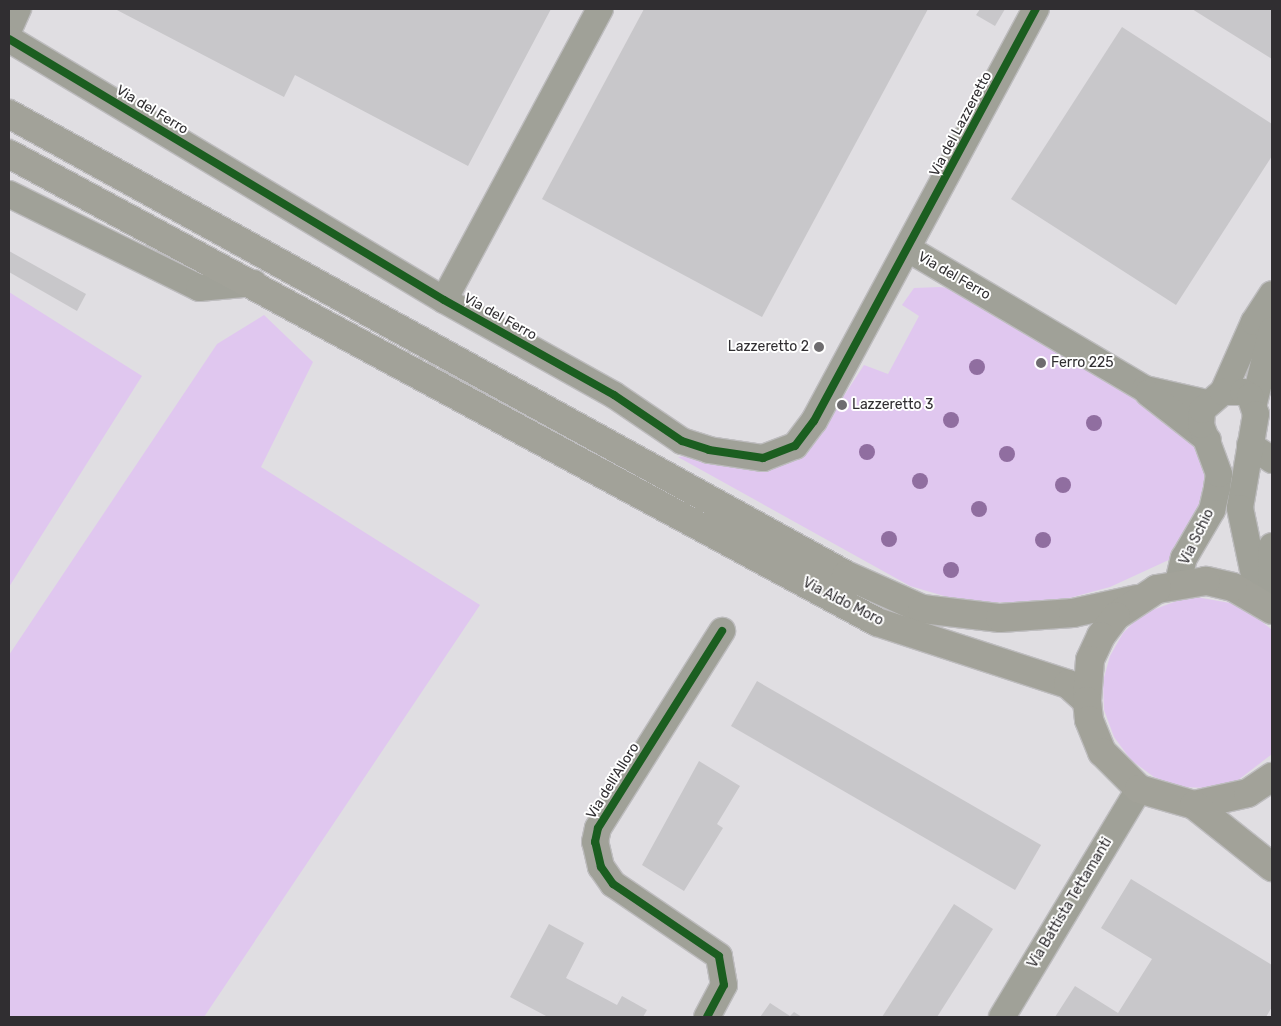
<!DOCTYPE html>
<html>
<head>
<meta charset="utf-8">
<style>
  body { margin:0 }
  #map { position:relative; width:1281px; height:1026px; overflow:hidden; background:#e0dee2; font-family:Rubik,sans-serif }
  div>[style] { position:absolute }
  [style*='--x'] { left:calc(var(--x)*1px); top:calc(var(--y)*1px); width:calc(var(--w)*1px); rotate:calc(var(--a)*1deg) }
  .green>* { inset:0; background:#e0c7ef }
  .building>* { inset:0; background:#c8c7ca; transform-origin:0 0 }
  .roads { filter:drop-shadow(1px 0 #bdbcbe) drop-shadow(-1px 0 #bdbcbe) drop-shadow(0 1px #bdbcbe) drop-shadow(0 -1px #bdbcbe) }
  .minor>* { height:26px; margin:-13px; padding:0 13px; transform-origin:13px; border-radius:13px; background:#a0a198 }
  .major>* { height:28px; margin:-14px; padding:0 14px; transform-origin:14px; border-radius:14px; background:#a2a299 }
  .cycleway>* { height:8px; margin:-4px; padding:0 4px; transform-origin:4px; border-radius:4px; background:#1b5e20 }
  .trees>* { width:16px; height:16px; margin:-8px; border-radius:50%; background:#906ea0 }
  .dots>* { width:14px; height:14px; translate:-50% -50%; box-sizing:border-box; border:2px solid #fff; border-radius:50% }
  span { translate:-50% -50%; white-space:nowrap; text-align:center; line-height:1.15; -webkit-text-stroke:4px #fff; paint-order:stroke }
  .street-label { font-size:14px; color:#302e31 }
  .poi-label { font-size:14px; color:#302e31 }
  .right { translate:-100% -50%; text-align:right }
  .left { translate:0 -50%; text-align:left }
  .frame { position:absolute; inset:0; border:10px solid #302e31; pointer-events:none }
</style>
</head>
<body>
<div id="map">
  <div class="green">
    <i style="clip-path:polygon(940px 287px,958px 289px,1134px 395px,1203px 449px,1207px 493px,1173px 558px,1110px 587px,1047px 604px,961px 601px,910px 586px,678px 457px,815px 440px,864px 365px,888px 374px,919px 316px,902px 305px,914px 288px)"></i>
    <i style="clip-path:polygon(9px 292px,142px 376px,9px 587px)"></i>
    <i style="clip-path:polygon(264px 315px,313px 362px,261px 467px,480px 605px,204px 1017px,9px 1017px,9px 655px,217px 344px)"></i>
    <i style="clip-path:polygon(1190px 596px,1242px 605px,1272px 630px,1272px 754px,1237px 781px,1209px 788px,1181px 787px,1154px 777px,1131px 760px,1114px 737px,1104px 710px,1103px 681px,1110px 656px,1123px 633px,1142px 614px)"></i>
  </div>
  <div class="building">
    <i style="clip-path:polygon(115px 9px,551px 9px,468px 166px,295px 75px,284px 97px)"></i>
    <i style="clip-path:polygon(644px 9px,928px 9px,762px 317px,542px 199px)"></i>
    <i style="clip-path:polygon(980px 9px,1005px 9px,995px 26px,976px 15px)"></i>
    <i style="clip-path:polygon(1192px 9px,1272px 9px,1272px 59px)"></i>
    <i style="clip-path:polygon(1122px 27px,1272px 124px,1272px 156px,1176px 305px,1011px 199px)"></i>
    <i style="clip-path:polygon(9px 251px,86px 294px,77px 311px,9px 272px)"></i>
    <i style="left:757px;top:681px;width:328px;height:52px;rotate:30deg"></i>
    <i style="clip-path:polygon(699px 761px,740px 786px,717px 824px,723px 828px,684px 891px,642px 865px)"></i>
    <i style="clip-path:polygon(1131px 879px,1272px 965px,1272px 1007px,1266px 1017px,1055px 1017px,1075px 986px,1118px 1013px,1152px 959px,1101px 928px)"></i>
    <i style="clip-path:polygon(954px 904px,993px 929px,937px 1017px,882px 1017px)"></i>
    <i style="clip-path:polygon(549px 924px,584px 943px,566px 978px,617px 1005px,622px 996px,647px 1010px,643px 1017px,548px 1017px,510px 997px)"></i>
    <i style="clip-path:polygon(770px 1003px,790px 1016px,794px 1012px,802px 1017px,760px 1017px)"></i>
  </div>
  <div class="roads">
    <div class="minor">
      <i style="--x:9;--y:29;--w:22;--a:-66"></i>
      <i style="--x:9;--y:39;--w:507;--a:30.96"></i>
      <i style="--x:444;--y:300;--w:195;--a:29.2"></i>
      <i style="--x:614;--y:395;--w:82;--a:34.1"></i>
      <i style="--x:682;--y:441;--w:28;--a:18"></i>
      <i style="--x:709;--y:450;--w:55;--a:8.4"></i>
      <i style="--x:763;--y:458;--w:34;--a:-21"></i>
      <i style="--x:795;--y:446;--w:31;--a:-53"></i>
      <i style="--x:814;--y:421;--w:468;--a:-61.7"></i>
      <i style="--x:9;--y:194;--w:212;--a:26.3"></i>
      <i style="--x:199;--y:288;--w:55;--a:-5.2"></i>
      <i style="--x:910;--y:250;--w:273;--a:30.6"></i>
      <i style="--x:1145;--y:389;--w:64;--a:12.7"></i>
      <i style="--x:444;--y:300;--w:330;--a:-61.8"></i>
      <i style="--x:1223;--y:392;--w:77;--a:-66.1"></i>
      <i style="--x:1254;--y:322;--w:33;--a:-57"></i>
      <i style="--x:1148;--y:393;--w:76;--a:38.1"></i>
      <i style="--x:1254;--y:403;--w:75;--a:-76.1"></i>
      <i style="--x:1250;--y:445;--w:27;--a:34"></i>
      <i style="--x:1178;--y:583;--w:26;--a:-77"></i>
      <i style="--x:1184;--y:558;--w:56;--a:-59.7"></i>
      <i style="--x:1212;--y:510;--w:23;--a:-77"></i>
      <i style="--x:1217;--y:488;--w:14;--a:-82"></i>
      <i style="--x:1219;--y:474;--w:52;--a:-110.2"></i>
      <i style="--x:1201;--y:425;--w:15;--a:-86"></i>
      <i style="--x:1202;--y:410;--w:28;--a:-41"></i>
      <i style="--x:1223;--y:392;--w:20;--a:0"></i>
      <i style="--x:1243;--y:392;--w:8;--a:30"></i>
      <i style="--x:1250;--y:396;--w:19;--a:72"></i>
      <i style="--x:1256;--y:414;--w:95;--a:99.7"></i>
      <i style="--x:1240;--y:508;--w:93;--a:78.2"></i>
      <i style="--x:1271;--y:587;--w:41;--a:-88.6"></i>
      <i style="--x:707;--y:1017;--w:36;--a:-62"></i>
      <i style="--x:724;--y:985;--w:29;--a:-100"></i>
      <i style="--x:719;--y:956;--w:128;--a:-145.8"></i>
      <i style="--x:613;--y:884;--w:21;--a:-125"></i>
      <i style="--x:601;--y:867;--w:26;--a:-103"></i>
      <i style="--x:595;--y:842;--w:14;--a:-78"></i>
      <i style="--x:598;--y:828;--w:233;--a:-57.8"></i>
      <i style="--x:1002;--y:1017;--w:266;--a:-59"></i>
    </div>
    <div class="major">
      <i style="--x:9;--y:114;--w:956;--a:28.84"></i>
      <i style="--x:846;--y:575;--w:83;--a:24.1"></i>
      <i style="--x:922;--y:609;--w:79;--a:6.6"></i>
      <i style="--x:1000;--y:618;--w:73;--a:-3.9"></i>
      <i style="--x:1073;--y:613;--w:66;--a:-12.3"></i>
      <i style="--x:9;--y:154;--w:986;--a:28.33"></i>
      <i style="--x:877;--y:622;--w:201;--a:18"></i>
      <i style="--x:1068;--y:684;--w:25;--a:42"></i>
      <i style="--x:1272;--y:610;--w:45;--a:-149.5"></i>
      <i style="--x:1233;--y:587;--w:28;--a:-167"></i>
      <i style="--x:1206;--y:581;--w:50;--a:170.7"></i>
      <i style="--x:1157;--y:589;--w:49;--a:146.6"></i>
      <i style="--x:1116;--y:616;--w:25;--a:127"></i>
      <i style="--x:1101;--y:636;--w:26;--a:115"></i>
      <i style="--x:1090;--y:660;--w:41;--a:94.2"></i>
      <i style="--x:1087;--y:701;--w:19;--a:84"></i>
      <i style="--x:1089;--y:720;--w:35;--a:68"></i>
      <i style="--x:1102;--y:752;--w:52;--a:45"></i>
      <i style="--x:1139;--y:789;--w:57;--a:16.2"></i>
      <i style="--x:1194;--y:805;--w:55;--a:-12.5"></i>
      <i style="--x:1248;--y:793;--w:29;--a:-34"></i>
      <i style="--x:1194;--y:805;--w:100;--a:38.5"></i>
    </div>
  </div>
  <div class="cycleway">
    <i style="--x:9;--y:39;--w:507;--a:30.96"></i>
    <i style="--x:444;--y:300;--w:195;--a:29.2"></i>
    <i style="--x:614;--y:395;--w:82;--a:34.1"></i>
    <i style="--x:682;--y:441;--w:28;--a:18"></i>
    <i style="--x:709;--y:450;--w:55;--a:8.4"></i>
    <i style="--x:763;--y:458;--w:34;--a:-21"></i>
    <i style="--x:795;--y:446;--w:31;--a:-53"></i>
    <i style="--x:814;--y:421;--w:468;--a:-61.7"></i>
    <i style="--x:707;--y:1017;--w:36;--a:-62"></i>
    <i style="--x:724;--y:985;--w:29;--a:-100"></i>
    <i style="--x:719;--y:956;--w:128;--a:-145.8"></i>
    <i style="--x:613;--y:884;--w:21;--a:-125"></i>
    <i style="--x:601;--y:867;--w:26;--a:-103"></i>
    <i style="--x:595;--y:842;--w:14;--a:-78"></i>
    <i style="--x:598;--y:828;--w:233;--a:-57.8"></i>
  </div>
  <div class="trees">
    <i style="left:977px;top:367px"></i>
    <i style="left:951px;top:420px"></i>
    <i style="left:1094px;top:423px"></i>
    <i style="left:867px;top:452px"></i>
    <i style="left:1007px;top:454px"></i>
    <i style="left:920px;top:481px"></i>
    <i style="left:1063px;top:485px"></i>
    <i style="left:979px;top:509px"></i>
    <i style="left:889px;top:539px"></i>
    <i style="left:1043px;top:540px"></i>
    <i style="left:951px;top:570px"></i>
  </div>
  <div class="dots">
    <i style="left:819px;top:347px;background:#6e6c6f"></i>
    <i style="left:1041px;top:363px;background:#6e6c6f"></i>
    <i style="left:842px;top:405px;background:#6e6c6f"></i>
  </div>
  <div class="street-label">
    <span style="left:152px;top:110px;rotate:31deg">Via del Ferro</span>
    <span style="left:961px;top:124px;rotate:-62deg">Via del Lazzeretto</span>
    <span style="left:954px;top:276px;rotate:30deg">Via del Ferro</span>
    <span style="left:500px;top:317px;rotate:29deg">Via del Ferro</span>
    <span style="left:1197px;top:537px;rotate:-64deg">Via Schio</span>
    <span style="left:843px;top:602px;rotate:27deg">Via Aldo Moro</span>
    <span style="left:613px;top:781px;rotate:-58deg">Via dell'Alloro</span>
    <span style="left:1070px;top:903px;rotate:-59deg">Via Battista Tettamanti</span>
  </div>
  <div class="poi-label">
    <span class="right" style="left:809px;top:347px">Lazzeretto 2</span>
    <span class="left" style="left:1051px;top:363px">Ferro 225</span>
    <span class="left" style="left:852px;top:405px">Lazzeretto 3</span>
  </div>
  <div class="frame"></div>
</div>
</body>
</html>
